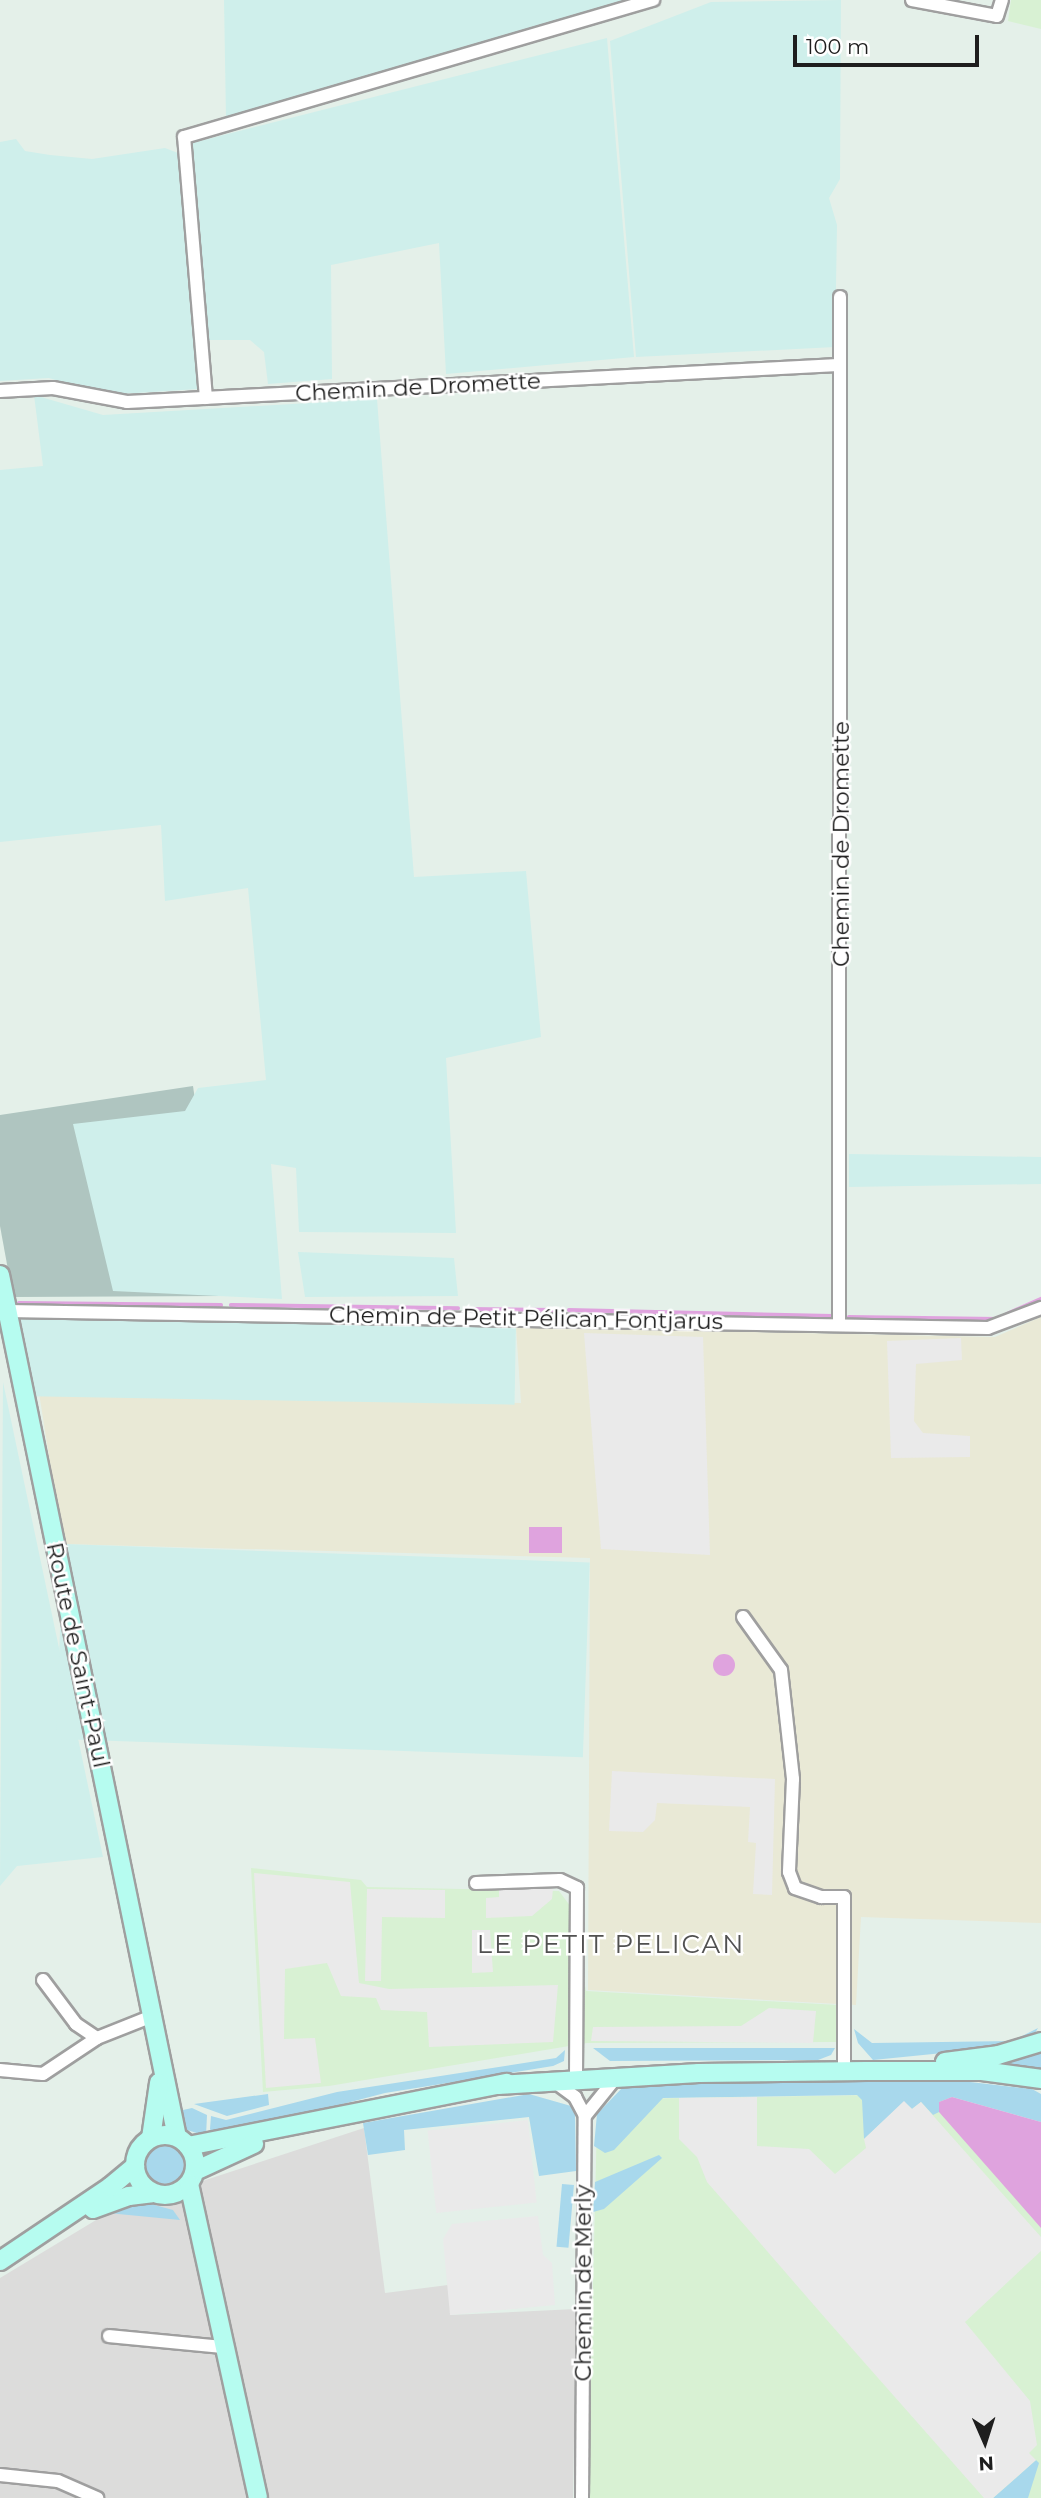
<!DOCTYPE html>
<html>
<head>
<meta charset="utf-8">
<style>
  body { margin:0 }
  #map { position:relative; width:1041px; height:2498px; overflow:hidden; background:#e4f0e9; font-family:Montserrat,sans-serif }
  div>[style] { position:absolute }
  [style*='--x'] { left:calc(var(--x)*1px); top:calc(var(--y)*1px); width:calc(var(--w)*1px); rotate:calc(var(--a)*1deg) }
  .residential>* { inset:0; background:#dcdcdb }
  .commercial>* { inset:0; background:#d8f1d3 }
  .industrial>* { inset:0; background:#e9e9d6 }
  .construction>* { inset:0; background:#afc5c0 }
  .farmland>* { inset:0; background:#cfefeb; transform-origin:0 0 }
  .grass>* { inset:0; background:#a8d8ec; transform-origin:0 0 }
  .round { border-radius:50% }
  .parking>* { inset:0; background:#eaeaea; transform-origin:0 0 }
  .water>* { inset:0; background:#dfa3de; transform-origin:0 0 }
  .stream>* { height:3.5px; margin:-1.75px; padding:0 1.75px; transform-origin:1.75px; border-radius:1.75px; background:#dfa3de }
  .roads { filter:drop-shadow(2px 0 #9f9f9f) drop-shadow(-2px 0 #9f9f9f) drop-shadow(0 2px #9f9f9f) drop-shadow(0 -2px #9f9f9f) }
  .street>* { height:12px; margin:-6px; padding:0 6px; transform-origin:6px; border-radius:6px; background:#fff }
  .secondary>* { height:18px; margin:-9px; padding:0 9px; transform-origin:9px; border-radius:9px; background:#b6fcf0 }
  .secondary>.ring { margin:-9px; padding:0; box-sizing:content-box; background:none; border:18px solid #b6fcf0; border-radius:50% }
  span { translate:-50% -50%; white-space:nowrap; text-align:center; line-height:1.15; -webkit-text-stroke:5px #fff; paint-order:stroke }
  .street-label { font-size:23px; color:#1e1e1e }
  .quarter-label { font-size:26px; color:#515151; letter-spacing:2px }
  .north { position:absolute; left:950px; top:2407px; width:70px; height:70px; -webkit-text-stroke:5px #fff; paint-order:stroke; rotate:177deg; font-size:19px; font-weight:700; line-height:28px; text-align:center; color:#1e1e1e }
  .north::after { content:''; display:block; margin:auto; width:24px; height:32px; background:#1e1e1e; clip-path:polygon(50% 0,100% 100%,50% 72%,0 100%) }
  .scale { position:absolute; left:793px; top:35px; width:186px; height:32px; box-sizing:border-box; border:4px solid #1e1e1e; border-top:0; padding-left:9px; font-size:21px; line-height:24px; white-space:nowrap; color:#1e1e1e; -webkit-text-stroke:5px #fff; paint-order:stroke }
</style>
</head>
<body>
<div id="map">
  <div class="residential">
    <i style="clip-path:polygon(364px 2128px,385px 2293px,448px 2285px,451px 2315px,576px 2309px,573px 2498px,0 2498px,0 2278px,111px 2211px)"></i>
  </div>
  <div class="commercial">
    <i style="clip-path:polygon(1011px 0,1041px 0,1041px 29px,1008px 21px)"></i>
    <i style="clip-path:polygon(251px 1868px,361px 1880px,367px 1887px,559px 1891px,571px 1907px,586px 1991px,838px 2005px,837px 2042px,587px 2043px,329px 2086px,263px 2092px)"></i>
    <i style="clip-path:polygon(937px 2094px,1041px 2123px,1041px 2498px,588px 2498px,597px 2119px,620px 2099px)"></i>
  </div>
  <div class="industrial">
    <i style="clip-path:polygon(1041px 1317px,1041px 1923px,861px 1917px,856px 2005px,588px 1990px,590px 1558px,63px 1544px,39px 1393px,521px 1403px,516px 1327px,995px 1337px)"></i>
  </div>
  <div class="construction">
    <i style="clip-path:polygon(193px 1086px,223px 1296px,13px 1297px,0 1226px,0 1115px)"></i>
  </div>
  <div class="farmland">
    <i style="clip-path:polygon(224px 0,642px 0,226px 119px)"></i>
    <i style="clip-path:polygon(841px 0,840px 179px,829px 198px,837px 225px,835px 347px,636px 357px,610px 41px,711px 2px)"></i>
    <i style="clip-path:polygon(607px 38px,634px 357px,446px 374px,439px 243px,331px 265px,332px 379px,268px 384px,264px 352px,250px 340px,207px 340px,192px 143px)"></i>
    <i style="clip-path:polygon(16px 139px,25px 151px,50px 155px,92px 159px,165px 148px,178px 153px,198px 389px,105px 395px,49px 378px,0 381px,0 142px)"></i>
    <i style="clip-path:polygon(34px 395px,103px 415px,377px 399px,414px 877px,526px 871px,541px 1037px,446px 1058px,456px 1233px,299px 1232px,296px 1168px,271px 1164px,282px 1299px,113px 1291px,73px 1124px,185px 1111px,198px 1088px,266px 1080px,248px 888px,165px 901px,161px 825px,0 842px,0 470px,43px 466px)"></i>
    <i style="clip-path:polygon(849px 1154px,1041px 1157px,1041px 1184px,849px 1187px)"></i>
    <i style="clip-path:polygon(298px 1252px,454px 1258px,458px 1296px,305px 1297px)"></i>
    <i style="left:19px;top:1317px;width:497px;height:79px;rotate:1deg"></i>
    <i style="clip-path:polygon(3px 1382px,103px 1857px,17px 1866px,0 1886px)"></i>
    <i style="left:63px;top:1544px;width:527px;height:195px;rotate:2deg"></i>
  </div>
  <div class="grass">
    <i style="clip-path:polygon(1038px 2028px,1032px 2038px,1013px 2046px,873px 2060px,858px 2043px,854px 2029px,872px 2043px,1012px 2041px)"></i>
    <i style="clip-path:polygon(593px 2048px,835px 2048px,831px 2055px,818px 2060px,610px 2061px)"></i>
    <i style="clip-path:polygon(565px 2050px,564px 2061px,553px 2066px,385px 2093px,232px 2133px,213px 2136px,210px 2129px,211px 2116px,226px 2120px,337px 2092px,556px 2058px)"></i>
    <i style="clip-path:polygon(1041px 2050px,1041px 2073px,969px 2065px)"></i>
    <i style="clip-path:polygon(843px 2081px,970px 2082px,1032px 2089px,1041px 2094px,1041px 2122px,952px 2097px,939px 2102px,939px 2112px,933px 2115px,921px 2102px,912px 2109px,904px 2102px,864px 2139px,862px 2100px,857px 2095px,663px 2098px,614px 2150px,605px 2153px,594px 2146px,597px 2114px,625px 2085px)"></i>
    <i style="clip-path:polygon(268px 2094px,269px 2105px,227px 2116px,194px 2104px)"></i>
    <i style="clip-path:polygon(529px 2094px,571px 2106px,575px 2114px,576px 2171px,539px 2176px,529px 2117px,404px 2130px,405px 2150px,368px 2155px,363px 2123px)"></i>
    <i style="clip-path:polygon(192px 2108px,207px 2115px,206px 2136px,184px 2129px,174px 2112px)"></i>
    <i class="round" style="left:146px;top:2146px;width:38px;height:38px"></i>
    <i style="clip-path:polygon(659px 2155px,662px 2158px,604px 2209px,593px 2212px,595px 2182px)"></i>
    <i style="left:562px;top:2184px;width:12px;height:63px;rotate:5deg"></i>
    <i style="clip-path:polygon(136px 2200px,173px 2210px,180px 2220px,108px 2213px,110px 2207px)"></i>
    <i style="clip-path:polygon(1036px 2460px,1039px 2463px,1028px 2498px,993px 2498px)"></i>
  </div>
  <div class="parking">
    <i style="clip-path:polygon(584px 1333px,703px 1337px,710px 1555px,601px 1549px)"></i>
    <i style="clip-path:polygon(961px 1338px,962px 1360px,916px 1364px,914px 1421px,923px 1433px,970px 1436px,970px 1457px,891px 1458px,887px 1341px)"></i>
    <i style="clip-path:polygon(612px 1771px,775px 1779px,772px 1895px,753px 1894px,756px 1843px,748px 1842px,750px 1807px,657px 1803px,655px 1820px,643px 1832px,609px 1831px)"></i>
    <i style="clip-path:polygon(254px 1873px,350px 1882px,359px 1983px,389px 1989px,558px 1985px,553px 2042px,429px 2047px,427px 2012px,381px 2010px,376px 1998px,341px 1996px,327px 1963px,285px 1969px,284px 2039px,315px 2038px,321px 2083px,266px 2088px)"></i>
    <i style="clip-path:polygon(499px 1888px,553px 1889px,552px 1899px,532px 1916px,486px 1918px,486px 1898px,499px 1897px)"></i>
    <i style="clip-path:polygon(367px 1889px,445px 1890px,445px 1918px,382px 1917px,381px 1981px,365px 1981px)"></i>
    <i style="clip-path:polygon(472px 1930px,490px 1930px,493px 1972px,472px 1973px)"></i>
    <i style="clip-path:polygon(769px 2008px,816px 2011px,813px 2043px,591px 2041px,593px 2027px,741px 2026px)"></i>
    <i style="clip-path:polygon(757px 2097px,757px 2146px,809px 2149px,835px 2174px,866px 2148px,864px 2139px,904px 2101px,912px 2109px,921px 2102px,1041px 2237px,1041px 2251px,965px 2322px,1030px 2401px,1037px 2445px,1029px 2453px,1036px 2460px,993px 2498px,984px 2498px,826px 2319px,707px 2182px,697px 2157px,679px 2139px,679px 2098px)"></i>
    <i style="left:528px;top:2120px;width:83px;height:101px;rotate:84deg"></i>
    <i style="clip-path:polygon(538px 2216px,543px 2255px,552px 2263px,555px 2305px,450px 2315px,443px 2239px,452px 2224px)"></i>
  </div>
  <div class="water">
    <i style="left:529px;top:1527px;width:33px;height:26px"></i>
    <i class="round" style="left:713px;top:1654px;width:22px;height:22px"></i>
    <i style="clip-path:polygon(952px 2097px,1041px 2122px,1041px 2228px,939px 2112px,939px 2102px)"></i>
  </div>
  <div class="stream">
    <i style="--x:19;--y:1303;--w:202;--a:0.6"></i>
    <i style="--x:231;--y:1305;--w:227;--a:0.8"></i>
    <i style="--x:470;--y:1309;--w:84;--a:0.7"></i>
    <i style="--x:569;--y:1310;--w:263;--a:1.3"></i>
    <i style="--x:1007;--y:1314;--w:37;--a:-24"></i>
    <i style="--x:849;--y:1317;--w:148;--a:0.8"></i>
  </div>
  <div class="roads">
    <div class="street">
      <i style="--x:912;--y:0;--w:86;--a:10.7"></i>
      <i style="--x:997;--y:16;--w:17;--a:-73"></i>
      <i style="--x:0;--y:391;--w:53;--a:-3.2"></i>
      <i style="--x:53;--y:388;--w:75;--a:10.7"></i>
      <i style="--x:127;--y:402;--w:712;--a:-2.98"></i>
      <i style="--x:206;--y:398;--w:262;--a:-94.8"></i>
      <i style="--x:184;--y:137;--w:489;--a:-16.3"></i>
      <i style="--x:7;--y:1311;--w:981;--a:0.99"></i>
      <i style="--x:988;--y:1328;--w:57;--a:-20.7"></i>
      <i style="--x:839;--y:1324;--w:1027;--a:-89.94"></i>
      <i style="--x:743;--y:1617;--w:65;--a:54.4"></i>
      <i style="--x:781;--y:1670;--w:110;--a:83.7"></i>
      <i style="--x:793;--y:1779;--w:93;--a:92.5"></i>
      <i style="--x:789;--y:1872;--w:17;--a:69"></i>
      <i style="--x:795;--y:1888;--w:28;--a:19"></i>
      <i style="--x:821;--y:1897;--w:23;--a:0"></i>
      <i style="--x:844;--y:1897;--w:174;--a:90"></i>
      <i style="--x:476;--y:1883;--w:84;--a:-2"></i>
      <i style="--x:560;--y:1880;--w:19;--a:25"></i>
      <i style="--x:577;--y:1888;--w:184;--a:90.3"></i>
      <i style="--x:43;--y:1980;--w:55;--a:53.1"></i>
      <i style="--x:76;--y:2024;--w:25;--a:34"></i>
      <i style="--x:0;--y:2070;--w:43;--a:5.3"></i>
      <i style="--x:43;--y:2074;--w:65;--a:-33.7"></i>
      <i style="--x:97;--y:2038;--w:62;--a:-21.6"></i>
      <i style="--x:556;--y:2083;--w:24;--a:36"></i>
      <i style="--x:575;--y:2097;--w:21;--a:62"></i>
      <i style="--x:109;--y:2336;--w:116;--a:5.5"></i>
      <i style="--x:0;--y:2475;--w:58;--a:5.9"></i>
      <i style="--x:58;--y:2481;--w:43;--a:23.6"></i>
      <i style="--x:582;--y:2498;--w:382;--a:-89.6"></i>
      <i style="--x:585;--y:2116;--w:46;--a:-51.1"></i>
    </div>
    <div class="secondary">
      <i style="--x:0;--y:1275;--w:880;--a:78.4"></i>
      <i style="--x:945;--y:2062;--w:53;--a:-7.5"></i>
      <i style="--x:998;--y:2055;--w:45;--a:-16.8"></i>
      <i style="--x:498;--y:2085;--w:201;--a:-3.4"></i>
      <i style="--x:699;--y:2073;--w:167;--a:-0.7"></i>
      <i style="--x:866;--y:2071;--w:116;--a:0"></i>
      <i style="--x:982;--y:2071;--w:60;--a:7.7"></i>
      <i class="ring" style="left:135px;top:2135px;width:42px;height:42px"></i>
      <i style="--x:151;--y:2138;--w:56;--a:-81.7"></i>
      <i style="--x:188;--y:2146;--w:325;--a:-11.2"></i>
      <i style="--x:195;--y:2171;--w:65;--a:-24.6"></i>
      <i style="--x:189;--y:2184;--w:321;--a:77.6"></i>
      <i style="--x:93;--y:2209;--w:38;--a:-20"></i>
      <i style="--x:129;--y:2196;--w:23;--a:-7"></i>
      <i style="--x:0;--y:2261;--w:133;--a:-33.9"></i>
      <i style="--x:110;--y:2187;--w:33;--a:-40"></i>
    </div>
  </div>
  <div class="street-label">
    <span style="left:418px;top:387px;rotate:-3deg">Chemin de Dromette</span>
    <span style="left:841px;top:844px;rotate:-90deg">Chemin de Dromette</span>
    <span style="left:526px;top:1318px;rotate:1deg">Chemin de Petit Pélican Fontjarus</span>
    <span style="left:78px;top:1655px;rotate:78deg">Route de Saint-Paul</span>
    <span style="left:583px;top:2283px;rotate:-90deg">Chemin de Merly</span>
  </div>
  <div class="quarter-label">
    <span style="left:611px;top:1945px">LE PETIT PELICAN</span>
  </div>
  <div class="north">N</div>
  <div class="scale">100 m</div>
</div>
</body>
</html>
